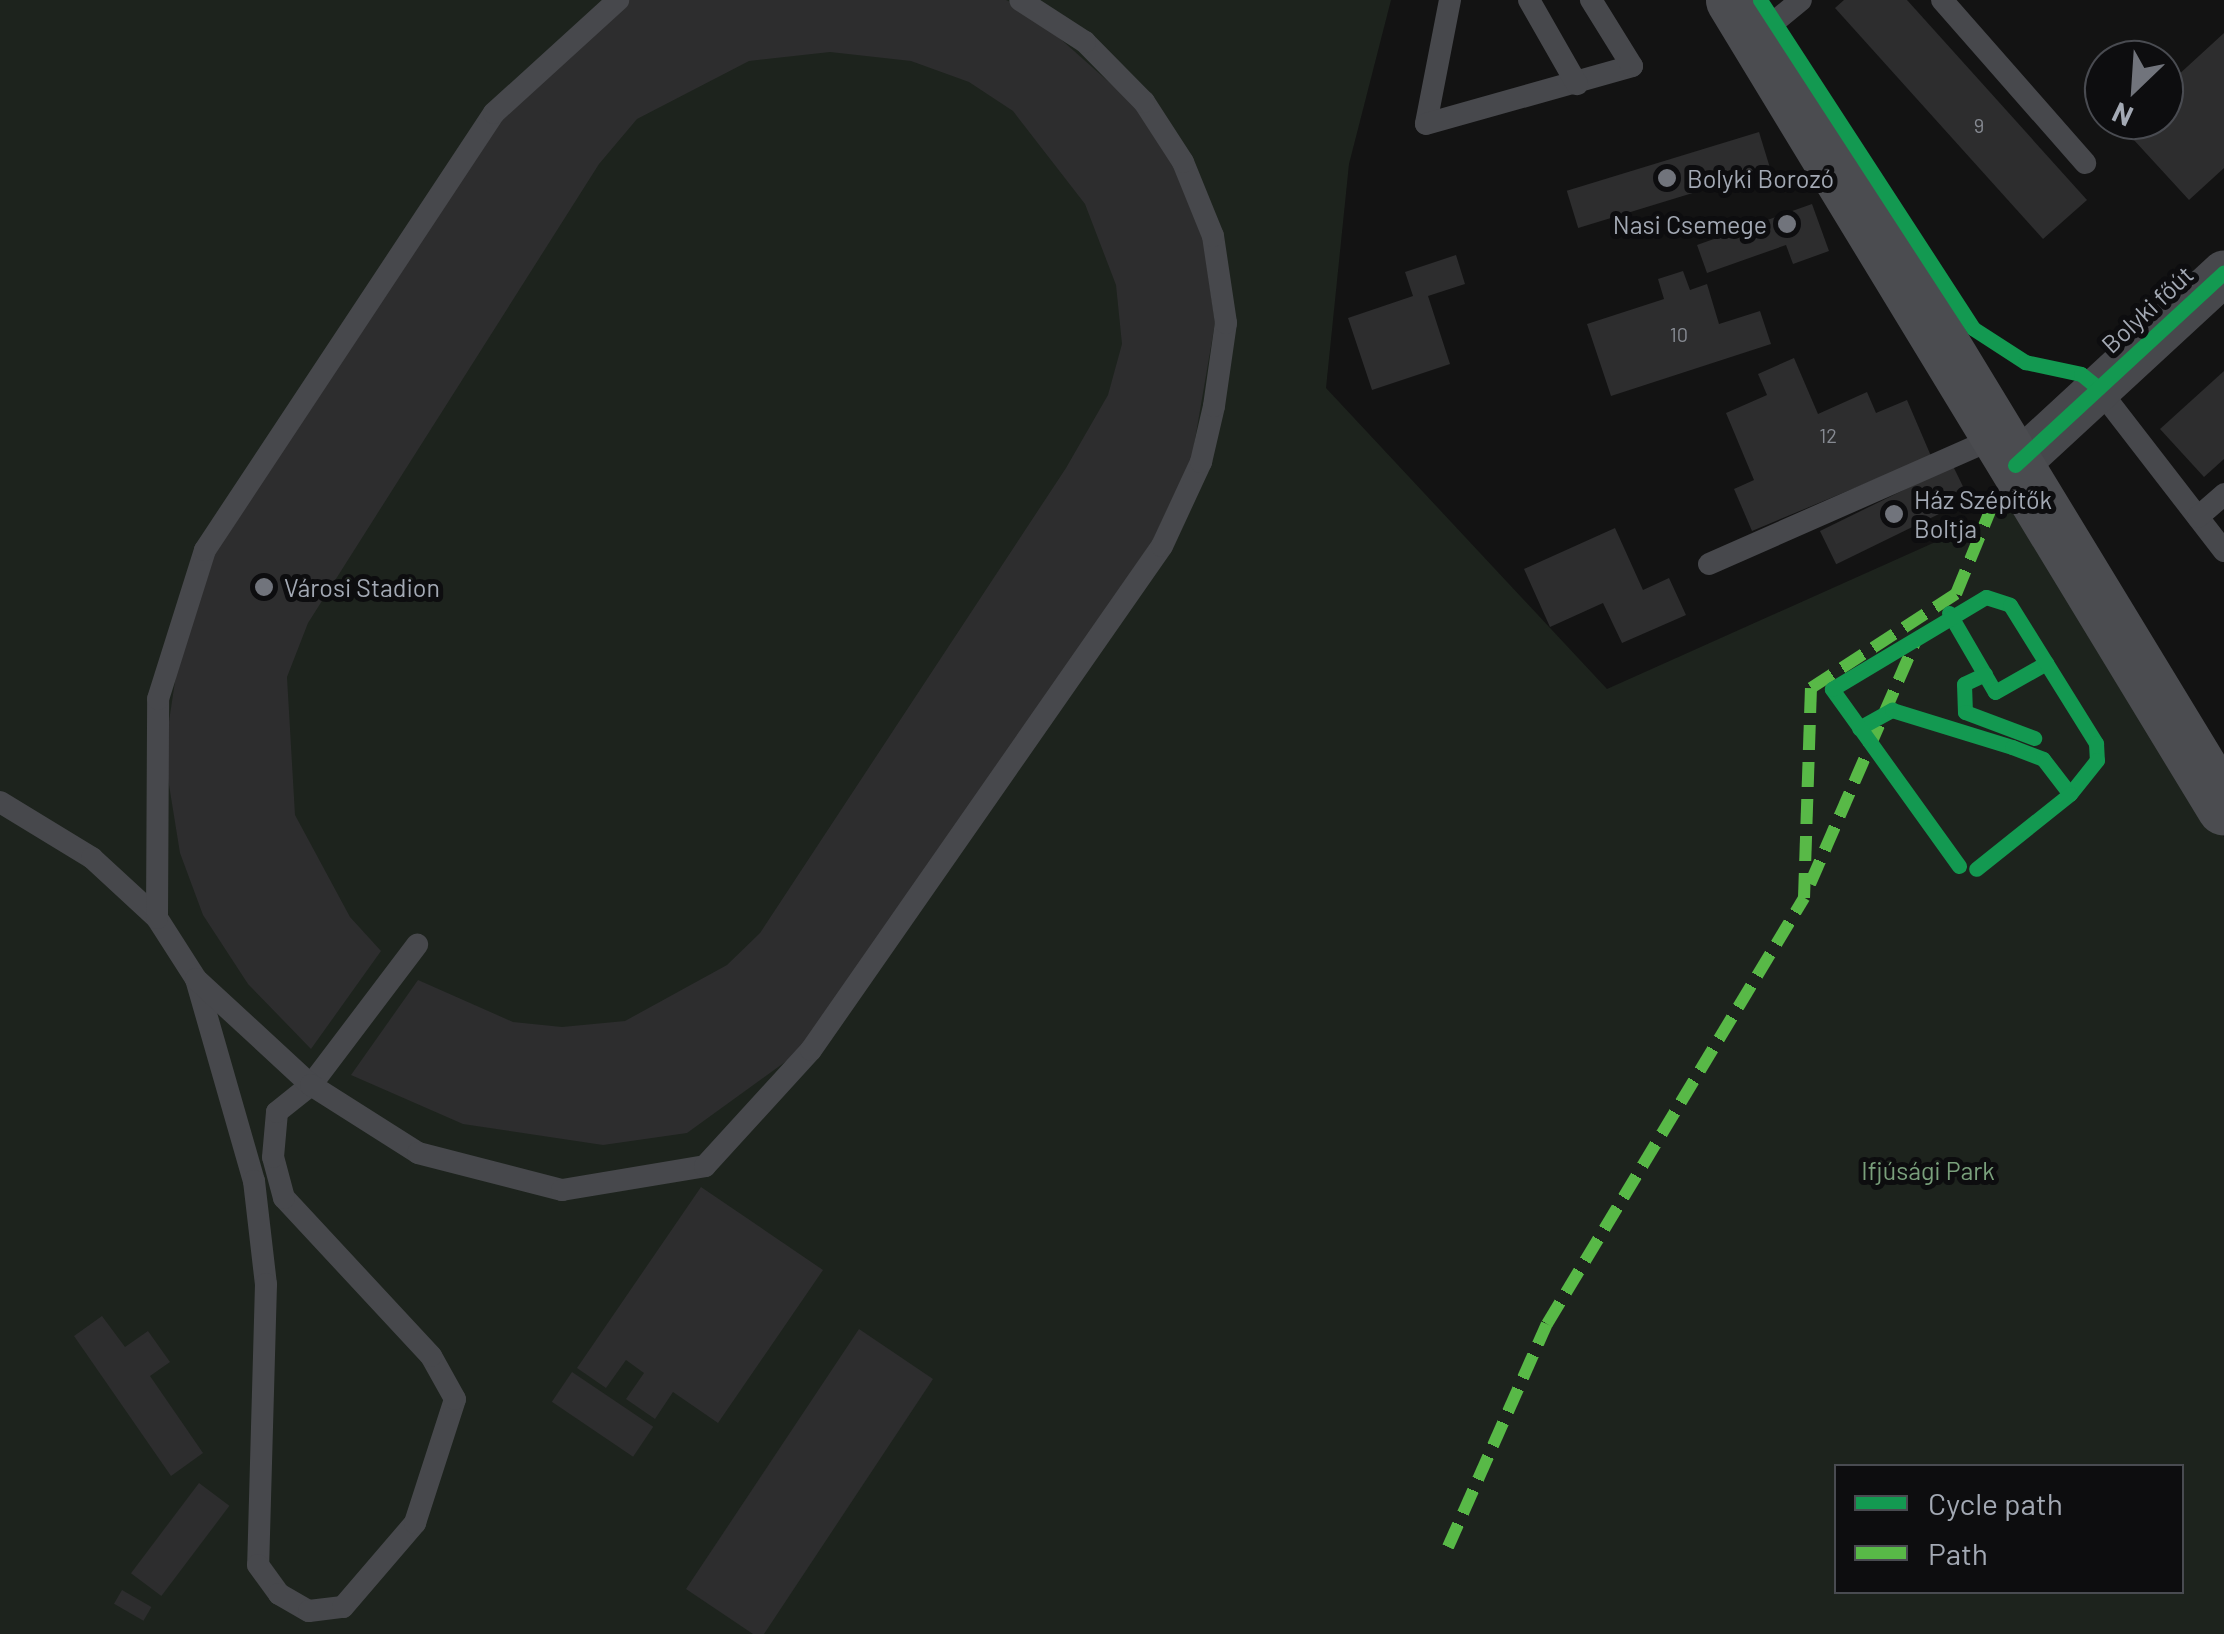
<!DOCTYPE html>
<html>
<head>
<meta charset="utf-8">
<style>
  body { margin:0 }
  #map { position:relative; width:2224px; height:1634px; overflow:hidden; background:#131313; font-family:Barlow,sans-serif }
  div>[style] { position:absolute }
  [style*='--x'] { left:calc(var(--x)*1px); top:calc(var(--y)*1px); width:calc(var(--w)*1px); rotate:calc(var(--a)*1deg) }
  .green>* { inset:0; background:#1d231d }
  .building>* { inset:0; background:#2d2d2e; transform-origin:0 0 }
  .lane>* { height:22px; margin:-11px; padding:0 11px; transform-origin:11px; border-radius:11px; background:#47484c }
  .street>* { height:45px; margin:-22.5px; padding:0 22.5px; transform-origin:22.5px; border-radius:22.5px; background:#47484c }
  .secondary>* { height:55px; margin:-27.5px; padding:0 27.5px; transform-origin:27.5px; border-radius:27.5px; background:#4b4c50 }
  .quiet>* { height:12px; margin-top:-6px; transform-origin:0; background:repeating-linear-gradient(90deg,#58b947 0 25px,transparent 0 37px) }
  .cycleway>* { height:15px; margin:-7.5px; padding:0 7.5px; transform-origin:7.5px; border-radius:7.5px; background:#139951 }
  .dots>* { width:28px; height:28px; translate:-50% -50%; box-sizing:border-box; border:5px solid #0d0d0f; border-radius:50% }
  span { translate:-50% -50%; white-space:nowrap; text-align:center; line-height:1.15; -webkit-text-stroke:10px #0d0d0f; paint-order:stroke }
  .number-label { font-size:20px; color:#868a92 }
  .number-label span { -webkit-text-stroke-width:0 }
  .poi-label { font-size:25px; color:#a3a9b4 }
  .left { translate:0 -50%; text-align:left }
  .right { translate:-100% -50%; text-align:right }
  .street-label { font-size:25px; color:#a3a9b4 }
  .park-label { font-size:25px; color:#7aa07c }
  .legend { position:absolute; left:1834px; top:1464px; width:350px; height:130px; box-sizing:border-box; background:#0d0d0f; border:2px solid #494b51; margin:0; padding:12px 18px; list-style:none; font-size:30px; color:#a3a9b4 }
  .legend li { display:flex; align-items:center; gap:20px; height:50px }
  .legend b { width:50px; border:2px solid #494b51 }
  .north { position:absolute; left:2084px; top:40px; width:100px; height:100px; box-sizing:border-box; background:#0d0d0f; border:2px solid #494b51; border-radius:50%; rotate:205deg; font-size:28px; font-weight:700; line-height:40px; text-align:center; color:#a3a9b4 }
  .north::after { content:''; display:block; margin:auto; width:35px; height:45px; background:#71747c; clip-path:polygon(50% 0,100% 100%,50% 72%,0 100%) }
</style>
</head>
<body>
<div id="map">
  <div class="green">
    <i style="clip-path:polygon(evenodd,0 0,1391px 0,1349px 164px,1326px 388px,1607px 689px,2018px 505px,2224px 837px,2224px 1634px,0 1634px,0 0,1836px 1466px,2182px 1466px,2182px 1592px,1836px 1592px,1836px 1466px)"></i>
  </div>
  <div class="building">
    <i style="clip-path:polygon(625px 0,1006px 0,1028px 10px,1138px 108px,1174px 166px,1203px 238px,1215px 323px,1192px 457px,1153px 540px,803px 1049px,687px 1133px,603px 1145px,463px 1124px,351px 1075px,418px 980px,513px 1022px,562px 1027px,625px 1021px,727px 965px,760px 933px,1066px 468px,1108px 395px,1122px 344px,1116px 285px,1085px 204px,1013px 111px,969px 82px,911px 61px,830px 52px,749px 61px,637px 119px,599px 164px,308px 623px,287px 677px,295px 815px,350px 917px,381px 951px,311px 1049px,248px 984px,203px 915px,180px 853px,164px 754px,183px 629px,209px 551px,497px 116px)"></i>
    <i style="clip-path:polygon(1844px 0,1907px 0,2087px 200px,2043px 239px,1835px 8px)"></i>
    <i style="clip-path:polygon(2224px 33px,2224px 168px,2189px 200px,2122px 127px,2164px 120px,2164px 88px)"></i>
    <i style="left:1759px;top:132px;width:39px;height:201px;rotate:73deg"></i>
    <i style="clip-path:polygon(1812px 204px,1829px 251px,1793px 264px,1786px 245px,1707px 273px,1697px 245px)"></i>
    <i style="clip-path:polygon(1456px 255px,1465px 284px,1428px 296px,1450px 364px,1372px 390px,1348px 318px,1413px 296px,1405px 272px)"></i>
    <i style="clip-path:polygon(1683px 271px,1690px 290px,1707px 284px,1719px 324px,1760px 311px,1771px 344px,1611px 396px,1587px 324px,1664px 299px,1658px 279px)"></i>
    <i style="clip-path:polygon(1794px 358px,1818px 414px,1867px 392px,1876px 413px,1907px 400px,1931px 456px,1752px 531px,1734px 489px,1754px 480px,1726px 413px,1767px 395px,1758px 374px)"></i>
    <i style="clip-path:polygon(2224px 371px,2224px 459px,2204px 477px,2160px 429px)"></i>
    <i style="left:1953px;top:466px;width:37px;height:148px;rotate:64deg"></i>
    <i style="clip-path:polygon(1615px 528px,1643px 590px,1669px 578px,1686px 615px,1622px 643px,1603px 603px,1550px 627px,1524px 569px)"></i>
    <i style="clip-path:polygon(701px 1187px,823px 1270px,718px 1423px,673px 1392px,655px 1419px,626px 1399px,644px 1373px,626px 1360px,606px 1388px,577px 1368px)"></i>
    <i style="clip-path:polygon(102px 1316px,125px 1347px,148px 1331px,170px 1362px,150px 1376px,203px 1453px,171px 1476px,74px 1336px)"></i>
    <i style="clip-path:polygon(859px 1329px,933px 1379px,764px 1634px,753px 1634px,686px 1589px)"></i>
    <i style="left:572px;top:1372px;width:98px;height:36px;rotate:34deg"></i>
    <i style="left:199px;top:1483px;width:38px;height:113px;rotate:37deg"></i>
    <i style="left:122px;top:1590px;width:34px;height:16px;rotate:30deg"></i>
  </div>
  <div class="lane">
    <i style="--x:1450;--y:0;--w:126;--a:101"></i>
    <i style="--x:1426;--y:124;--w:214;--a:-15.7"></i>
    <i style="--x:1632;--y:66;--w:78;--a:-121.8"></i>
    <i style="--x:1529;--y:0;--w:97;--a:60.3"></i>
    <i style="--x:1942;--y:0;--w:217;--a:48.7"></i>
    <i style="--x:1756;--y:37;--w:58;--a:-39.4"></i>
    <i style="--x:2098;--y:388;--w:206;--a:52.3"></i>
    <i style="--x:2198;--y:517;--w:35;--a:-41"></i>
    <i style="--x:1709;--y:564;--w:317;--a:-23.8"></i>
    <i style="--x:0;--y:802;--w:108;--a:31.3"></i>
    <i style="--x:92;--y:858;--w:88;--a:42.7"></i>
    <i style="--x:157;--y:918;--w:72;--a:57.4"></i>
    <i style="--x:196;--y:979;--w:210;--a:74"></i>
    <i style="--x:254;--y:1181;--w:104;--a:83.4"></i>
    <i style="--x:266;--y:1284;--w:281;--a:91.6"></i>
    <i style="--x:258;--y:1565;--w:36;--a:54"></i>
    <i style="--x:279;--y:1594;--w:34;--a:30"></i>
    <i style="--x:309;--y:1611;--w:34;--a:-7"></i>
    <i style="--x:343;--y:1607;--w:111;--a:-49.4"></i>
    <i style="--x:415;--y:1523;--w:130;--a:-72.1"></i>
    <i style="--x:455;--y:1399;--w:49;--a:-119.2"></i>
    <i style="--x:431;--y:1356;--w:216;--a:-132.9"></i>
    <i style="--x:284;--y:1198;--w:42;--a:-105"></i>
    <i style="--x:273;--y:1157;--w:45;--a:-84.9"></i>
    <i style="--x:277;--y:1112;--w:43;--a:-38.5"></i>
    <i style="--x:311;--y:1085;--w:176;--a:-52.9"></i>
    <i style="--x:157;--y:918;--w:219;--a:-89.7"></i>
    <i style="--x:158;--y:699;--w:156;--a:-72.5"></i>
    <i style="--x:205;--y:550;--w:524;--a:-56.52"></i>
    <i style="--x:494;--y:113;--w:168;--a:-42.3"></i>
    <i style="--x:196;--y:979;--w:156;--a:42.7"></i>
    <i style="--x:311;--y:1085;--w:127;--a:32.4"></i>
    <i style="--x:418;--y:1153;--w:149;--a:14.4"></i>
    <i style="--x:562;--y:1190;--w:145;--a:-9.5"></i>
    <i style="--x:705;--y:1166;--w:157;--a:-47.6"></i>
    <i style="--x:811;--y:1050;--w:614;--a:-55.15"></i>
    <i style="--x:1162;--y:546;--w:93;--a:-65.1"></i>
    <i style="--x:1201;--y:462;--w:57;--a:-76.9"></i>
    <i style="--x:1214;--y:406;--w:84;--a:-81.8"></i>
    <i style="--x:1226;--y:323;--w:88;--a:-98.5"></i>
    <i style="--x:1213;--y:236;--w:80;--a:-112.1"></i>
    <i style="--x:1183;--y:162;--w:72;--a:-123"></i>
    <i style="--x:1144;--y:102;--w:84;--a:-134.5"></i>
    <i style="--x:1085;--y:42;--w:77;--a:-147.1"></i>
  </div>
  <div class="street">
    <i style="--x:2015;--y:465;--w:284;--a:-42.7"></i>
  </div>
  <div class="secondary">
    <i style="--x:1733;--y:0;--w:945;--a:58.71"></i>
  </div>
  <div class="quiet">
    <i style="--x:1810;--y:884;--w:268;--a:-66.5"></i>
    <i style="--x:1448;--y:1547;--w:244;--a:-66.1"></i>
    <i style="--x:1547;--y:1324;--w:498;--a:-58.9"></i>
    <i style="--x:1804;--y:898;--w:210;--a:-88.1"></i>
    <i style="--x:1811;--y:688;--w:173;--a:-33"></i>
    <i style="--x:1956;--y:594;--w:108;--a:-67.7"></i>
  </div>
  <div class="cycleway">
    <i style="--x:1760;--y:0;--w:392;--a:57"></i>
    <i style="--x:1974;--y:329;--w:61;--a:32.9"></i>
    <i style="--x:2025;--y:362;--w:57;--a:12.1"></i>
    <i style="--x:2081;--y:374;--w:22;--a:39"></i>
    <i style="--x:2015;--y:465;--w:284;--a:-42.7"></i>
    <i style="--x:1949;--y:613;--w:91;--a:59.8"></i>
    <i style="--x:1995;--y:692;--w:59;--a:-29.6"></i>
    <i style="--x:1985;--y:674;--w:23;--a:155"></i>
    <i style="--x:1964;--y:684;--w:28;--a:88"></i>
    <i style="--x:1965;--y:712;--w:74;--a:20.6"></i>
    <i style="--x:1859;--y:728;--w:38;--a:-29"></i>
    <i style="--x:1892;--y:710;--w:126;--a:17.1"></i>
    <i style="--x:2012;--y:747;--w:33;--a:21"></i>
    <i style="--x:2043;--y:759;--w:44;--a:52.4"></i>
    <i style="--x:1959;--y:866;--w:218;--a:-125.7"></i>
    <i style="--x:1832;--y:689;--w:179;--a:-30.9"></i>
    <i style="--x:1986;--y:597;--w:25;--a:18"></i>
    <i style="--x:2010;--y:605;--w:163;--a:58.1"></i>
    <i style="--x:2096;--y:743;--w:17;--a:87"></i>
    <i style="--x:2097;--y:760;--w:43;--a:128.5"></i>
    <i style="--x:2070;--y:794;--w:120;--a:141.4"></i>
  </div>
  <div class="dots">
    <i style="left:1667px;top:178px;background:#71747c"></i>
    <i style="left:1787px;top:224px;background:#71747c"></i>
    <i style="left:1894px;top:514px;background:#71747c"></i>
    <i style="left:264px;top:587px;background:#71747c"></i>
  </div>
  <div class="number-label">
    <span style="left:1979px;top:125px">9</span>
    <span style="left:1679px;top:334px">10</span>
    <span style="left:1828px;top:435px">12</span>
  </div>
  <div class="poi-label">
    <span class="left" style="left:1687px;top:178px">Bolyki Borozó</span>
    <span class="right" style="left:1767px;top:224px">Nasi Csemege</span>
    <span class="left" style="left:1914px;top:514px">Ház Szépítők<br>Boltja</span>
    <span class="left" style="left:284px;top:587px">Városi Stadion</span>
  </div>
  <div class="street-label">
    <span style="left:2147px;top:309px;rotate:-43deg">Bolyki főút</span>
  </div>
  <div class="park-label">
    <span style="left:1928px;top:1170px">Ifjúsági Park</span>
  </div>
  <ul class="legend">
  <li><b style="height:12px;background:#139951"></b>Cycle path</li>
  <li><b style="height:12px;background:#58b947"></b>Path</li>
  </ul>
  <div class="north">N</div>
</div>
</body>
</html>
